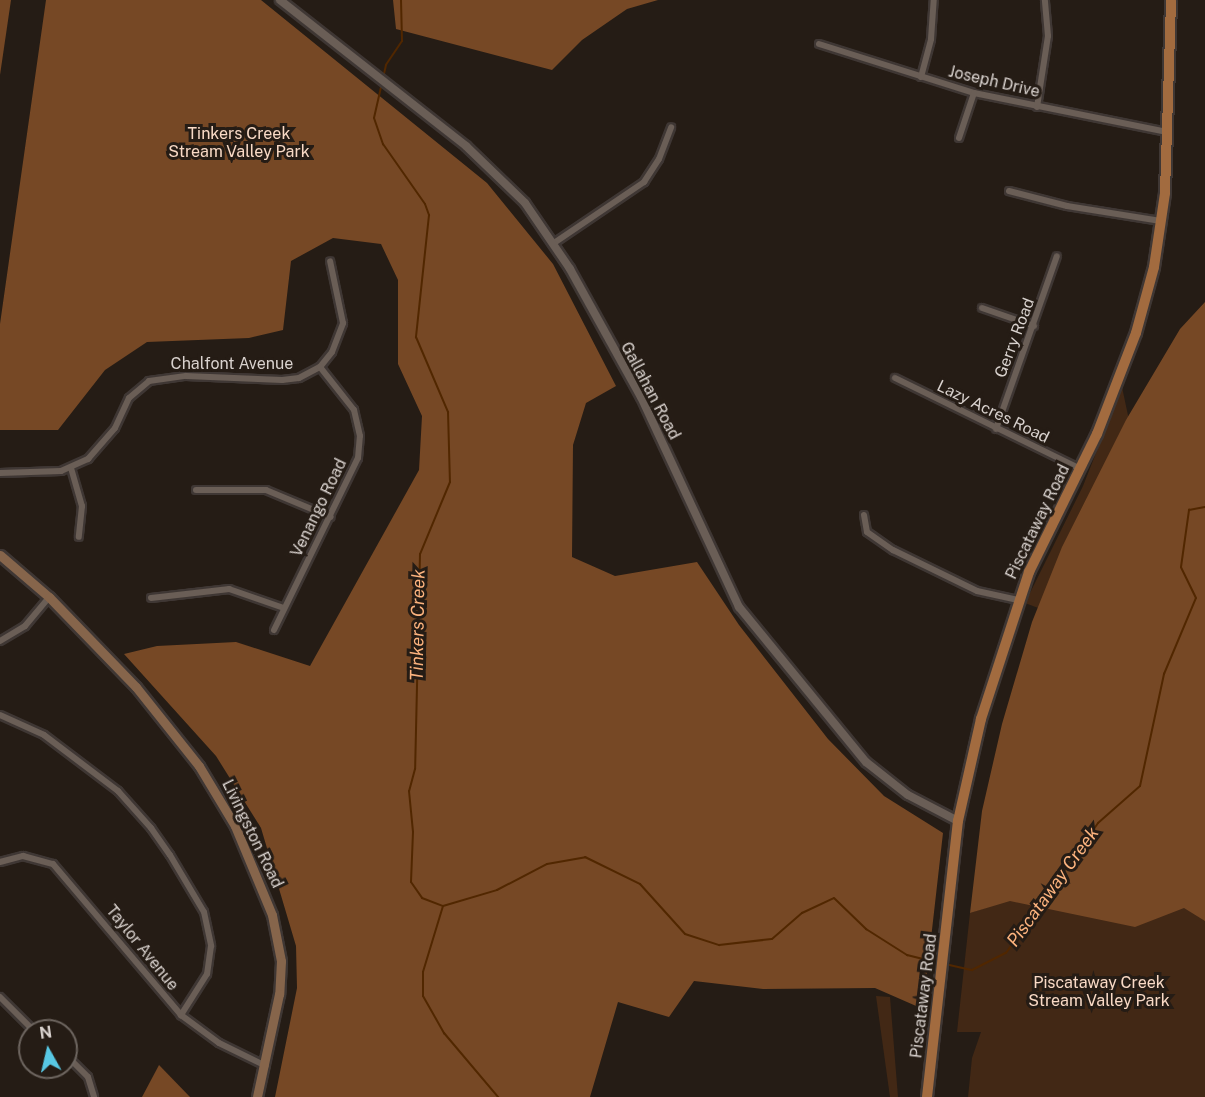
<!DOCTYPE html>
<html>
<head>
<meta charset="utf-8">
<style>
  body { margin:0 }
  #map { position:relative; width:1205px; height:1097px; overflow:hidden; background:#251c15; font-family:"Public Sans",sans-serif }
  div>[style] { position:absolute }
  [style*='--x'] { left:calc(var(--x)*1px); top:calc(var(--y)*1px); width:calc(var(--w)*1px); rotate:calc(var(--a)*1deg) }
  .green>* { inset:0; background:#422815 }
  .forest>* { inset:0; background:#764825 }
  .stream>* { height:2px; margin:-1px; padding:0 1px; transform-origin:1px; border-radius:1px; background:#512700 }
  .roads { filter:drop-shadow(2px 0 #3f3734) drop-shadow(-2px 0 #3f3734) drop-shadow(0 2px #3f3734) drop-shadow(0 -2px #3f3734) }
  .minor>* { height:6px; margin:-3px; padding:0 3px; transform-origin:3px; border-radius:3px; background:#6a5e56 }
  .tertiary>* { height:8px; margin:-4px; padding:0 4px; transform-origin:4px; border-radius:4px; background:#6a5e56 }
  .secondary>* { height:9px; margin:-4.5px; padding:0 4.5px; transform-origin:4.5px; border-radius:4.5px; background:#86654b }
  .primary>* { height:10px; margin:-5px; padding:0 5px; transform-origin:5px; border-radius:5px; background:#a26b3f }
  span { translate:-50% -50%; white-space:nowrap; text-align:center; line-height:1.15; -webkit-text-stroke:6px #251c15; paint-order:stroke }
  .street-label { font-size:16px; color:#d9d2ce }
  .park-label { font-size:16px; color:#f9dac6 }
  .water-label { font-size:18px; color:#fcb37e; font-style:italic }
  .north { position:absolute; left:18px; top:1019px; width:60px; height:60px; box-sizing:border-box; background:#251c15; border:2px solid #6d655f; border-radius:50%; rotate:352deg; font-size:16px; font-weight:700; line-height:24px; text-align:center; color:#d9d2ce }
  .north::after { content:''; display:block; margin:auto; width:21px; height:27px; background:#58c8e4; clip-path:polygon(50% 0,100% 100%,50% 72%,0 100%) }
</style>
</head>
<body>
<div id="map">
  <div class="green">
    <i style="clip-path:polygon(1122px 387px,1152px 529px,1205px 505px,1205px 1097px,968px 1097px,972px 1058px,981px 1032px,957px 1032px,970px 913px,1003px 902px,1054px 614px,1025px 603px,1083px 486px)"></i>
    <i style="clip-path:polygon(876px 996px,890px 997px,898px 1097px,890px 1097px)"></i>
  </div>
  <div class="forest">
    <i style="clip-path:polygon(0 0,11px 0,0 75px)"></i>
    <i style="clip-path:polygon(46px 0,261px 0,487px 183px,553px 264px,616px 386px,586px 403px,573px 445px,572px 557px,615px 576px,697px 562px,739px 625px,828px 739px,884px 796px,943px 833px,923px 1009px,875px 988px,763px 989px,694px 981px,669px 1017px,618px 1002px,590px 1097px,275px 1097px,297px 988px,296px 946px,261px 828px,216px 756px,124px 654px,157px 646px,236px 642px,310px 666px,419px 470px,422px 416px,398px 364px,398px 280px,381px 244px,333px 238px,291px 261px,283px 330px,249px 338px,147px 342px,105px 370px,58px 430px,0 430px,0 324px)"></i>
    <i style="clip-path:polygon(393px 0,658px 0,627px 9px,582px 40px,552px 70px,396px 29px)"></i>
    <i style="clip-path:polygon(1205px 302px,1205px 921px,1184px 908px,1135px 927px,1010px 901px,970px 913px,982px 811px,1002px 724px,1032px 622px,1062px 547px,1126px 420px,1180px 329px)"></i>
    <i style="clip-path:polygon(159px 1065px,190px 1097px,142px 1097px)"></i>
  </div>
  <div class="stream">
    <i style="--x:401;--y:0;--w:41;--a:88.6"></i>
    <i style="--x:402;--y:41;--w:29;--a:124"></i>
    <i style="--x:386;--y:65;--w:54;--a:102.8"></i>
    <i style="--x:374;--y:118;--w:28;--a:71"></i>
    <i style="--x:383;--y:144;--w:73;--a:55"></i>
    <i style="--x:425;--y:204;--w:12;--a:70"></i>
    <i style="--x:429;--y:215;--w:123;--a:96.1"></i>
    <i style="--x:416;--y:337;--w:82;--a:66.9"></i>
    <i style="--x:448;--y:412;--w:70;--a:88.4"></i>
    <i style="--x:450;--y:482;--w:78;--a:112.6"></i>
    <i style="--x:420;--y:554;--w:215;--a:91.3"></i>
    <i style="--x:415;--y:769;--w:23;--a:105"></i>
    <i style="--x:409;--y:791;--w:41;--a:84.4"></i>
    <i style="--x:413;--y:832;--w:50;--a:92.3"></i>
    <i style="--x:411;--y:882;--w:19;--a:55"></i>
    <i style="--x:422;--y:898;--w:22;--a:21"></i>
    <i style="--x:443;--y:906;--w:56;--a:-16.5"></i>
    <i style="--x:497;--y:890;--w:56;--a:-27.5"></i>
    <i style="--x:547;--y:864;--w:39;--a:-10"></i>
    <i style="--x:585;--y:857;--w:61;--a:26.1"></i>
    <i style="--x:640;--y:884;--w:67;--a:48"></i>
    <i style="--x:685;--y:934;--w:36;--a:18"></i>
    <i style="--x:719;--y:945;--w:53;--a:-6.5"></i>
    <i style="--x:772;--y:939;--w:40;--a:-41"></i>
    <i style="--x:802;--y:913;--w:35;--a:-25"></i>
    <i style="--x:834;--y:898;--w:45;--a:44.1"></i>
    <i style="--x:866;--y:929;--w:49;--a:32.4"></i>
    <i style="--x:907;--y:955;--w:33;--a:14"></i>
    <i style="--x:443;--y:906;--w:69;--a:106.9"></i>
    <i style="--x:423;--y:972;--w:24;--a:90"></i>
    <i style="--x:423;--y:996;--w:43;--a:60.4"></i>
    <i style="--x:444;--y:1033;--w:84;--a:49.8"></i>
    <i style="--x:945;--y:964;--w:28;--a:13"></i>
    <i style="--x:972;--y:970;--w:38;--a:-27"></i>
    <i style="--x:1006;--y:953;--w:159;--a:-54.7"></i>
    <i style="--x:1098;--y:823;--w:56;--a:-41.4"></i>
    <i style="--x:1140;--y:786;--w:115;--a:-77.9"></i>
    <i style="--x:1164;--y:674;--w:82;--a:-67.2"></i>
    <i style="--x:1196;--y:598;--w:34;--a:-116"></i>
    <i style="--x:1181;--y:567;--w:58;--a:-82"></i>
    <i style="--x:1189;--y:510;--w:16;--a:-11"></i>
  </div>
  <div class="roads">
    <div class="minor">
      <i style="--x:819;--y:44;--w:163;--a:17.5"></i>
      <i style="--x:974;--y:93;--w:197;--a:11.4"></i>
      <i style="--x:921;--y:77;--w:39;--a:-75"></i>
      <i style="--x:931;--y:39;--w:39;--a:-86"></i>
      <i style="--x:1037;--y:107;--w:72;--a:-81.2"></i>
      <i style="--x:1048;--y:36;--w:36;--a:-95"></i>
      <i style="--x:959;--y:138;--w:47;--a:-71.6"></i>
      <i style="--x:1009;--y:191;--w:60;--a:14.5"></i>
      <i style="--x:1067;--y:206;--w:95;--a:9.1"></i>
      <i style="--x:554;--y:243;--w:109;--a:-34.1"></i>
      <i style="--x:644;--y:182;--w:27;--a:-57"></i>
      <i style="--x:659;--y:159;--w:34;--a:-69"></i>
      <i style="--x:982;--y:308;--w:55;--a:19.1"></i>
      <i style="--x:895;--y:378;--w:207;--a:26.1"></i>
      <i style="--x:996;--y:429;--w:183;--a:-70.6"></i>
      <i style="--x:71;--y:468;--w:40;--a:74"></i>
      <i style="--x:82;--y:506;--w:31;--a:96"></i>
      <i style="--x:0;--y:473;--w:61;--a:-1.9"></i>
      <i style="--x:61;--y:471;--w:30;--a:-24"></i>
      <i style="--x:88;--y:459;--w:41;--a:-48.9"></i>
      <i style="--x:115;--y:428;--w:33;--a:-65"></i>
      <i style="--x:129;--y:398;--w:26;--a:-40"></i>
      <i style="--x:149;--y:381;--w:37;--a:-8"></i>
      <i style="--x:186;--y:376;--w:96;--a:2.4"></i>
      <i style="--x:282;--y:380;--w:17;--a:-7"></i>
      <i style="--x:299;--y:378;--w:24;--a:-28"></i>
      <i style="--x:320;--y:367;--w:19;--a:-51"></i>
      <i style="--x:332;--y:352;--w:31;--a:-69"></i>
      <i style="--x:343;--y:323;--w:63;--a:-101.8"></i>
      <i style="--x:196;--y:490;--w:70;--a:0"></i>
      <i style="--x:266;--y:490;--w:70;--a:22.6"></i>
      <i style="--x:864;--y:515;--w:17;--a:80"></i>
      <i style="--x:867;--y:532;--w:32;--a:35"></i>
      <i style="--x:893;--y:550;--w:93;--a:26"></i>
      <i style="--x:977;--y:591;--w:42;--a:12.4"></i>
      <i style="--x:151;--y:598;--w:79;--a:-6.6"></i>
      <i style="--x:229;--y:589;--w:58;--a:19.1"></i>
      <i style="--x:274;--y:630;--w:191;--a:-64"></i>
      <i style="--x:358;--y:458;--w:22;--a:-85"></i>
      <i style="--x:360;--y:436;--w:27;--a:-103"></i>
      <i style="--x:354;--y:410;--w:55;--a:-128.3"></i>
      <i style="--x:0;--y:641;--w:29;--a:-31"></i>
      <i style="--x:25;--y:626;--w:38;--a:-50"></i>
      <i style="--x:0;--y:715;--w:48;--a:24.4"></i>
      <i style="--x:44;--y:735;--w:93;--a:37.1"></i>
      <i style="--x:118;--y:791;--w:50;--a:48.3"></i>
      <i style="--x:151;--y:828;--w:33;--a:55"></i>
      <i style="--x:170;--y:855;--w:66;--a:59.2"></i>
      <i style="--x:204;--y:912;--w:35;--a:78"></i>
      <i style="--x:211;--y:946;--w:28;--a:98"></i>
      <i style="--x:207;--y:974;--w:49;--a:122.4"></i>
      <i style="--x:0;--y:862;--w:24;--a:-15"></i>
      <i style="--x:23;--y:856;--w:31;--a:15"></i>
      <i style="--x:53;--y:864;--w:198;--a:49.7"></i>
      <i style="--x:181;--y:1015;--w:47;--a:36.4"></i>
      <i style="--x:219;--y:1043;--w:52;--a:26.1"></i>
      <i style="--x:0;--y:997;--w:48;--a:45"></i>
      <i style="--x:66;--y:1055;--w:31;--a:45"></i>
      <i style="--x:88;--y:1077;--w:21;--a:73"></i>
    </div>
    <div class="tertiary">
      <i style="--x:280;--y:0;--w:236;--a:38.1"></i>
      <i style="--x:466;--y:146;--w:82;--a:44"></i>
      <i style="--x:525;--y:203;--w:80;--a:55.7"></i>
      <i style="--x:570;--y:269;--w:146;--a:61"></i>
      <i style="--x:641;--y:397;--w:232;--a:65"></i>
      <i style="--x:739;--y:607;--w:200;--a:50.7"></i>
      <i style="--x:866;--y:762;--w:53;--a:38.2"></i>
      <i style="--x:908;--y:795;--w:56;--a:27.5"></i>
    </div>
    <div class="secondary">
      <i style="--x:0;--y:555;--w:65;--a:40.6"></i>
      <i style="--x:49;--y:597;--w:125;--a:46"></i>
      <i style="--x:136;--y:687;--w:101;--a:51.4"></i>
      <i style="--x:199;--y:766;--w:70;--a:59"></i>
      <i style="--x:235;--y:826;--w:96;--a:67.4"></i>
      <i style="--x:272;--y:915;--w:47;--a:78.9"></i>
      <i style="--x:281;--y:961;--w:33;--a:93"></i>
      <i style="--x:279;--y:994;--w:105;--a:102.1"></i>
    </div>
    <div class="primary">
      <i style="--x:927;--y:1097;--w:278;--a:-83.6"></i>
      <i style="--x:958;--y:821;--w:105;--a:-77.3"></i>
      <i style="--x:981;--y:719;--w:155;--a:-71.9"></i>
      <i style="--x:1029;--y:572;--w:154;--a:-63.8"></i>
      <i style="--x:1097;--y:434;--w:108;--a:-68.9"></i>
      <i style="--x:1136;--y:333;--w:68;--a:-74.7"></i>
      <i style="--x:1154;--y:267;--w:75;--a:-81.5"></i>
      <i style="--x:1165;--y:193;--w:193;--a:-88.2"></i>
    </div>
  </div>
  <div class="street-label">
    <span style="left:994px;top:82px;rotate:13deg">Joseph Drive</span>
    <span style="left:1015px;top:338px;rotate:-69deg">Gerry Road</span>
    <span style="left:232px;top:364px">Chalfont Avenue</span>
    <span style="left:650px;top:391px;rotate:62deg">Gallahan Road</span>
    <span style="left:993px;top:412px;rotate:26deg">Lazy Acres Road</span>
    <span style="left:319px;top:508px;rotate:-64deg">Venango Road</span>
    <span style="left:1038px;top:522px;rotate:-64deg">Piscataway Road</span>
    <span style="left:252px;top:834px;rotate:64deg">Livingston Road</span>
    <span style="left:142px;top:948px;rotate:51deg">Taylor Avenue</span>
    <span style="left:924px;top:996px;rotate:-83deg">Piscataway Road</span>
  </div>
  <div class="park-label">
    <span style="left:239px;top:143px">Tinkers Creek<br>Stream Valley Park</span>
    <span style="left:1099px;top:992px">Piscataway Creek<br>Stream Valley Park</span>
  </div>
  <div class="water-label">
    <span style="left:418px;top:625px;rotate:-89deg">Tinkers Creek</span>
    <span style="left:1053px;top:887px;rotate:-54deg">Piscataway Creek</span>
  </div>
  <div class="north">N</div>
</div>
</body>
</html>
